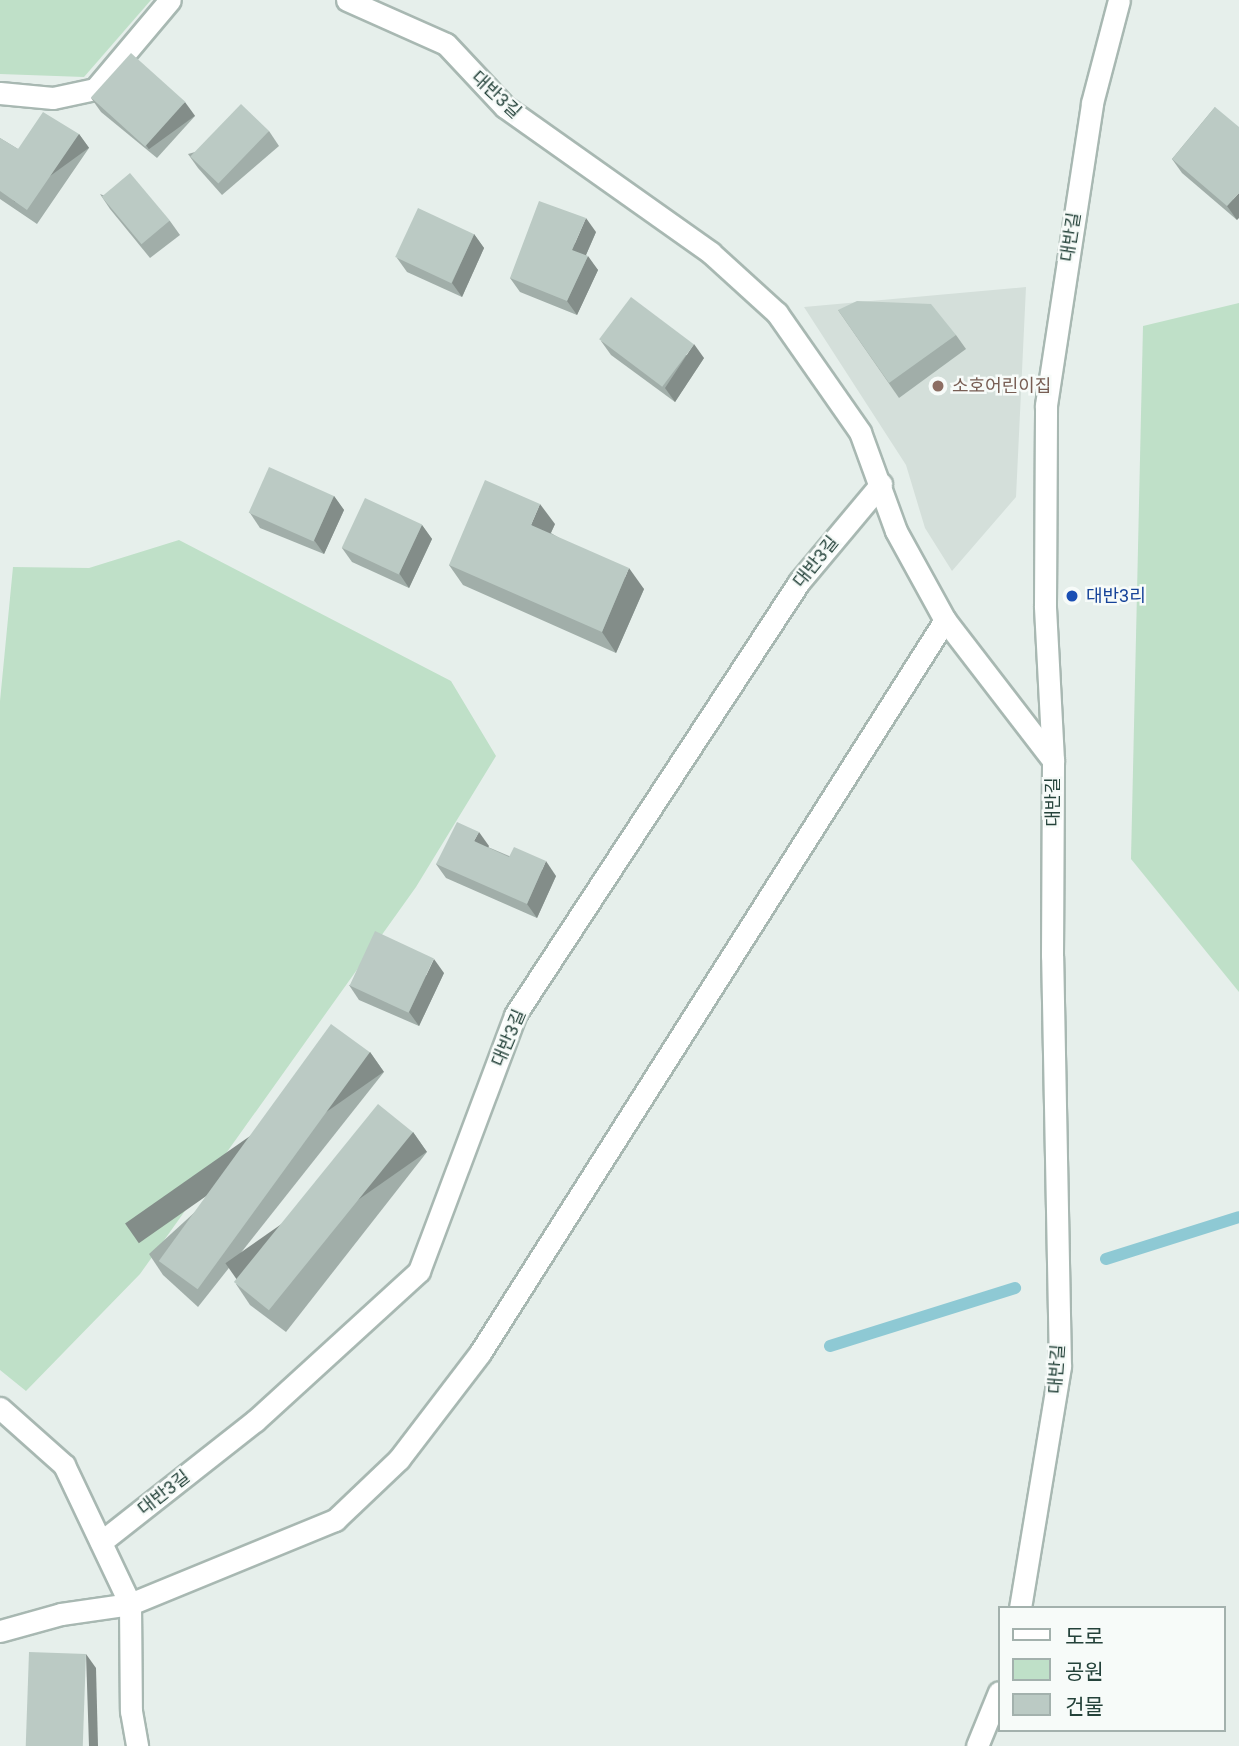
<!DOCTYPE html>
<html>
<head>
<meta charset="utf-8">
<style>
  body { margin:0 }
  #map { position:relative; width:1239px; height:1746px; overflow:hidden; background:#e6efeb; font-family:Roboto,"Noto Sans KR",sans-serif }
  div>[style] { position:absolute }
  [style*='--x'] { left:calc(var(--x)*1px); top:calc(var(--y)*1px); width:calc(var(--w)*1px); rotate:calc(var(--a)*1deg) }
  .built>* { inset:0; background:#d4dfda }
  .green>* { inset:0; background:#bfe0c8 }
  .stream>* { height:12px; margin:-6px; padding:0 6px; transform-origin:6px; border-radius:6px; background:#8ec9d4 }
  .roads { filter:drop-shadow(2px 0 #a8b8b2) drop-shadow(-2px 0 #a8b8b2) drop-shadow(0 2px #a8b8b2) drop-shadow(0 -2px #a8b8b2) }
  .service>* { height:21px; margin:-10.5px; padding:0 10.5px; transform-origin:10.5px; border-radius:10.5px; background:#fff }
  .tertiary>* { height:21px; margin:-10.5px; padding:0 10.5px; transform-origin:10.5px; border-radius:10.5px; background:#fff }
  .wall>* { inset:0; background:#a1aea9 }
  .shaded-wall>* { inset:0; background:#838d89; transform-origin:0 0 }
  .building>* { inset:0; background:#bbcac4; transform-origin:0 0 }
  .dots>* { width:19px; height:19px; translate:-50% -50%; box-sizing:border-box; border:4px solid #f7fbf9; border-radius:50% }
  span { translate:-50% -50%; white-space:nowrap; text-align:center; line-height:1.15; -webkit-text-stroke:5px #f7fbf9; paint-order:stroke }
  .street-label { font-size:18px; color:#24423a }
  .education-label { font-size:18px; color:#785e54 }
  .left { translate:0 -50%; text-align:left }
  .transit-label { font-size:18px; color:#164399 }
  .legend { position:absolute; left:998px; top:1606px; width:228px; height:126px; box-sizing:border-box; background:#f7fbf9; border:2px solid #a3b1ad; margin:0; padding:9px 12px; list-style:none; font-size:21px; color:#24423a }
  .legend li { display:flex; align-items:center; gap:14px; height:35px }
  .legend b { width:35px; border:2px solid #a3b1ad }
</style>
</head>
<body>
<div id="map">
  <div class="built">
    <i style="clip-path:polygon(1026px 287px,1016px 497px,952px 571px,925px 528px,906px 465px,804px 307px)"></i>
  </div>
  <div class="green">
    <i style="clip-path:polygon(0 0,151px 0,84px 77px,0 74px)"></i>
    <i style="clip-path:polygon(1239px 303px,1239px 992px,1131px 859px,1143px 326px)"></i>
    <i style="clip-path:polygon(179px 540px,451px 681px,496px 756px,416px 887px,140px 1274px,26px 1391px,0 1370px,0 701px,13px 567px,89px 568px)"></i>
  </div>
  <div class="stream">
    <i style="--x:1106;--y:1259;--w:139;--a:-17.5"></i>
    <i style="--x:830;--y:1346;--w:194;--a:-17.4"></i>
  </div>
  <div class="roads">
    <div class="service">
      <i style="--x:347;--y:0;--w:108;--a:24"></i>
      <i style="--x:446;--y:44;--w:86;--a:46.9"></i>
      <i style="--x:505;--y:107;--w:252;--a:35.3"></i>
      <i style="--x:711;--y:253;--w:89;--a:42.3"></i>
      <i style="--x:777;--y:313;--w:145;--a:55.1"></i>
      <i style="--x:860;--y:432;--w:105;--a:70"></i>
      <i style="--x:896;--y:531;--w:102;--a:61.2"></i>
      <i style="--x:0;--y:93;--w:53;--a:5.4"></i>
      <i style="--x:53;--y:98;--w:43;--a:-12.1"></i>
      <i style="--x:95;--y:89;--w:116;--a:-49.9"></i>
      <i style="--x:0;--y:1408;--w:86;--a:41.7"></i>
      <i style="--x:64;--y:1465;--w:154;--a:64.6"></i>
      <i style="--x:130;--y:1604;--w:107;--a:89.5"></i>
      <i style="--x:131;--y:1711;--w:36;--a:80"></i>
      <i style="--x:101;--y:1542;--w:196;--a:-38.2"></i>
      <i style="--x:255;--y:1421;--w:222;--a:-42.4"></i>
      <i style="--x:419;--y:1271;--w:273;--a:-69.4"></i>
      <i style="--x:515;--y:1015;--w:518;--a:-56.74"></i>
      <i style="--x:799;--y:582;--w:128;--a:-50.1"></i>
      <i style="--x:0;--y:1631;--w:63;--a:-15.6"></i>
      <i style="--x:61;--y:1614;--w:70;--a:-8.2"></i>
      <i style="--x:130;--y:1604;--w:222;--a:-22.3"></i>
      <i style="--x:335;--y:1520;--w:88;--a:-43.6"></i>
      <i style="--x:399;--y:1459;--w:133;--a:-52.6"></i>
      <i style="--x:480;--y:1353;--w:868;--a:-57.61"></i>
      <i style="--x:945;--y:620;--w:177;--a:52.4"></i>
    </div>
    <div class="tertiary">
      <i style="--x:1020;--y:1608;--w:245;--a:-80.6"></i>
      <i style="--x:1060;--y:1366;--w:410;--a:-91.1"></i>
      <i style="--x:1052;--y:956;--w:196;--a:-89.7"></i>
      <i style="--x:1053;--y:760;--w:155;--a:-93"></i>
      <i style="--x:1045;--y:605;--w:200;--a:-89.7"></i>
      <i style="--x:1046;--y:405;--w:305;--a:-81.3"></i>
      <i style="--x:1092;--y:103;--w:106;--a:-75.3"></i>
      <i style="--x:977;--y:1746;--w:58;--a:-67.8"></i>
    </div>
  </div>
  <div class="wall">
    <i style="clip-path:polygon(91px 98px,195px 116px,157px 158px,101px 112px)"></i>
    <i style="clip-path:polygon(1215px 107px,1237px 220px,1182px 173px,1172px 159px)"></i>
    <i style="clip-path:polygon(269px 131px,279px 146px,222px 195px,198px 168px,188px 154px)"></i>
    <i style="clip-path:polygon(79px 134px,89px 148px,37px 224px,0 199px,0 138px,18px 149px)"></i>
    <i style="clip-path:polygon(100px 194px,170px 221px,180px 235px,150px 258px,110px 209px)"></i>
    <i style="clip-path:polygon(596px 232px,586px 255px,598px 270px,577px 315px,520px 292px,510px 278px)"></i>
    <i style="clip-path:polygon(474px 234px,484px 248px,462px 297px,407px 272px,397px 258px)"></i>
    <i style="clip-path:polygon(838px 310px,956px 335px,966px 349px,899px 398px)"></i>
    <i style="clip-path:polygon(601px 341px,704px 358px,675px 402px,611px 355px)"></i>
    <i style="clip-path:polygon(334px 496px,344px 510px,324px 554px,260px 528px,250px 513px)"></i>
    <i style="clip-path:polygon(555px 524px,551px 533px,644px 589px,616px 653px,463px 585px,449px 565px)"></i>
    <i style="clip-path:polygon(422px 525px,432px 539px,409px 588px,352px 562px,342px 548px)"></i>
    <i style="clip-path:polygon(489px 846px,488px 847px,556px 876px,537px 918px,446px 878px,436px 864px)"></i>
    <i style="clip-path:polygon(444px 973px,419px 1026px,359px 1000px,349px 985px)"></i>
    <i style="clip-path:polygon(370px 1052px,384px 1072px,198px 1307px,163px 1275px,149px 1254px)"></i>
    <i style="clip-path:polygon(413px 1132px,427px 1152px,286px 1332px,250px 1305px,236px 1284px)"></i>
  </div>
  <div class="shaded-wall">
    <i style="left:185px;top:102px;width:17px;height:57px;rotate:54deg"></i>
    <i style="left:79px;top:134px;width:17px;height:92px;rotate:54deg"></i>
    <i style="clip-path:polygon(1239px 193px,1239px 218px,1237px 220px,1227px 206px)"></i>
    <i style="clip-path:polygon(586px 218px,596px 232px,582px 264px,572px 250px)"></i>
    <i style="clip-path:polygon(474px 234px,484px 248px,462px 297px,452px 283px)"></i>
    <i style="clip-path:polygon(588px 256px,598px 270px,577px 315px,567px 301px)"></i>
    <i style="clip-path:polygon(694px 344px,704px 358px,675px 402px,665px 388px)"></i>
    <i style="clip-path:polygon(334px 496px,344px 510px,324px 554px,314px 540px)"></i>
    <i style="clip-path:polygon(540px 504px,555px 524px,545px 545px,531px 525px)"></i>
    <i style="clip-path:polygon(422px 525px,432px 539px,409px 588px,399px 573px)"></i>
    <i style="clip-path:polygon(629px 568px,644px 589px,616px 653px,602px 632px)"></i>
    <i style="clip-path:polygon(479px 832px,489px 846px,484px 855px,474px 841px)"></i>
    <i style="clip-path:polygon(546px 861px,556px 876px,537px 918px,527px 904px)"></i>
    <i style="clip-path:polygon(434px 959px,444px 973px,419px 1026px,409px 1012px)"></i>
    <i style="left:370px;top:1052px;width:24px;height:299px;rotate:55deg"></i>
    <i style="left:413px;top:1132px;width:24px;height:229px;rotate:55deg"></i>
    <i style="clip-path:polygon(86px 1654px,96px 1668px,98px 1746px,89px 1746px)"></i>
  </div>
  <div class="building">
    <i style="left:131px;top:53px;width:73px;height:60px;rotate:42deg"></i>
    <i style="left:241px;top:104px;width:39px;height:73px;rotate:44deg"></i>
    <i style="clip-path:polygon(1215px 107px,1239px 127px,1239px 193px,1227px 206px,1172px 159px)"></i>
    <i style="clip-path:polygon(43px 112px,79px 134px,27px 210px,0 191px,0 138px,18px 149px)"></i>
    <i style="left:130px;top:173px;width:62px;height:37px;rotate:50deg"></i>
    <i style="clip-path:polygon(539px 201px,586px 218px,572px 250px,588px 256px,567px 301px,510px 278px)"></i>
    <i style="left:418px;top:208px;width:62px;height:54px;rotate:25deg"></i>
    <i style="left:631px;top:297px;width:79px;height:53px;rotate:37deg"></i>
    <i style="clip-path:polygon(857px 301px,931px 304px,956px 335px,889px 383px,838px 310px)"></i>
    <i style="left:269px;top:467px;width:71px;height:50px;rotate:24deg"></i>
    <i style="clip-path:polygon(485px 480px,540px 504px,531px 525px,629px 568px,602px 632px,449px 565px)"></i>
    <i style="left:365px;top:498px;width:63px;height:55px;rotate:25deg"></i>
    <i style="clip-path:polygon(457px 822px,479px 832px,474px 841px,509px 857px,514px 847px,546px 861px,527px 904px,436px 864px)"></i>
    <i style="left:375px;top:931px;width:65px;height:60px;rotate:25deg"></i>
    <i style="left:331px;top:1024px;width:48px;height:293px;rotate:36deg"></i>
    <i style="left:378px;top:1104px;width:45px;height:229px;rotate:39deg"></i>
    <i style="left:29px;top:1652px;width:57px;height:94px;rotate:2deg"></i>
  </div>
  <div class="dots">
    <i style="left:938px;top:386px;background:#8d6e63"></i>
    <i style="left:1072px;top:596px;background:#1a4fb4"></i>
  </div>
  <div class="street-label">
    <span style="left:496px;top:95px;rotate:43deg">대반3길</span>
    <span style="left:1071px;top:237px;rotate:-81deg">대반길</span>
    <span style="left:816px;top:562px;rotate:-51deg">대반3길</span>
    <span style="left:1053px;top:802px;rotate:-90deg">대반길</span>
    <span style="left:509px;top:1038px;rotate:-67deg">대반3길</span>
    <span style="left:1057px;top:1369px;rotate:-86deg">대반길</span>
    <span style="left:164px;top:1493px;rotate:-38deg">대반3길</span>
  </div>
  <div class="education-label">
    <span class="left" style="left:952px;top:386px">소호어린이집</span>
  </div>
  <div class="transit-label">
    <span class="left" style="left:1086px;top:596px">대반3리</span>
  </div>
  <ul class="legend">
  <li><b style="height:9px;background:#fff"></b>도로</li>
  <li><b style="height:19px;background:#bfe0c8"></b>공원</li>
  <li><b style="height:19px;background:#bbcac4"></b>건물</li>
  </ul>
</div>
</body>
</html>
